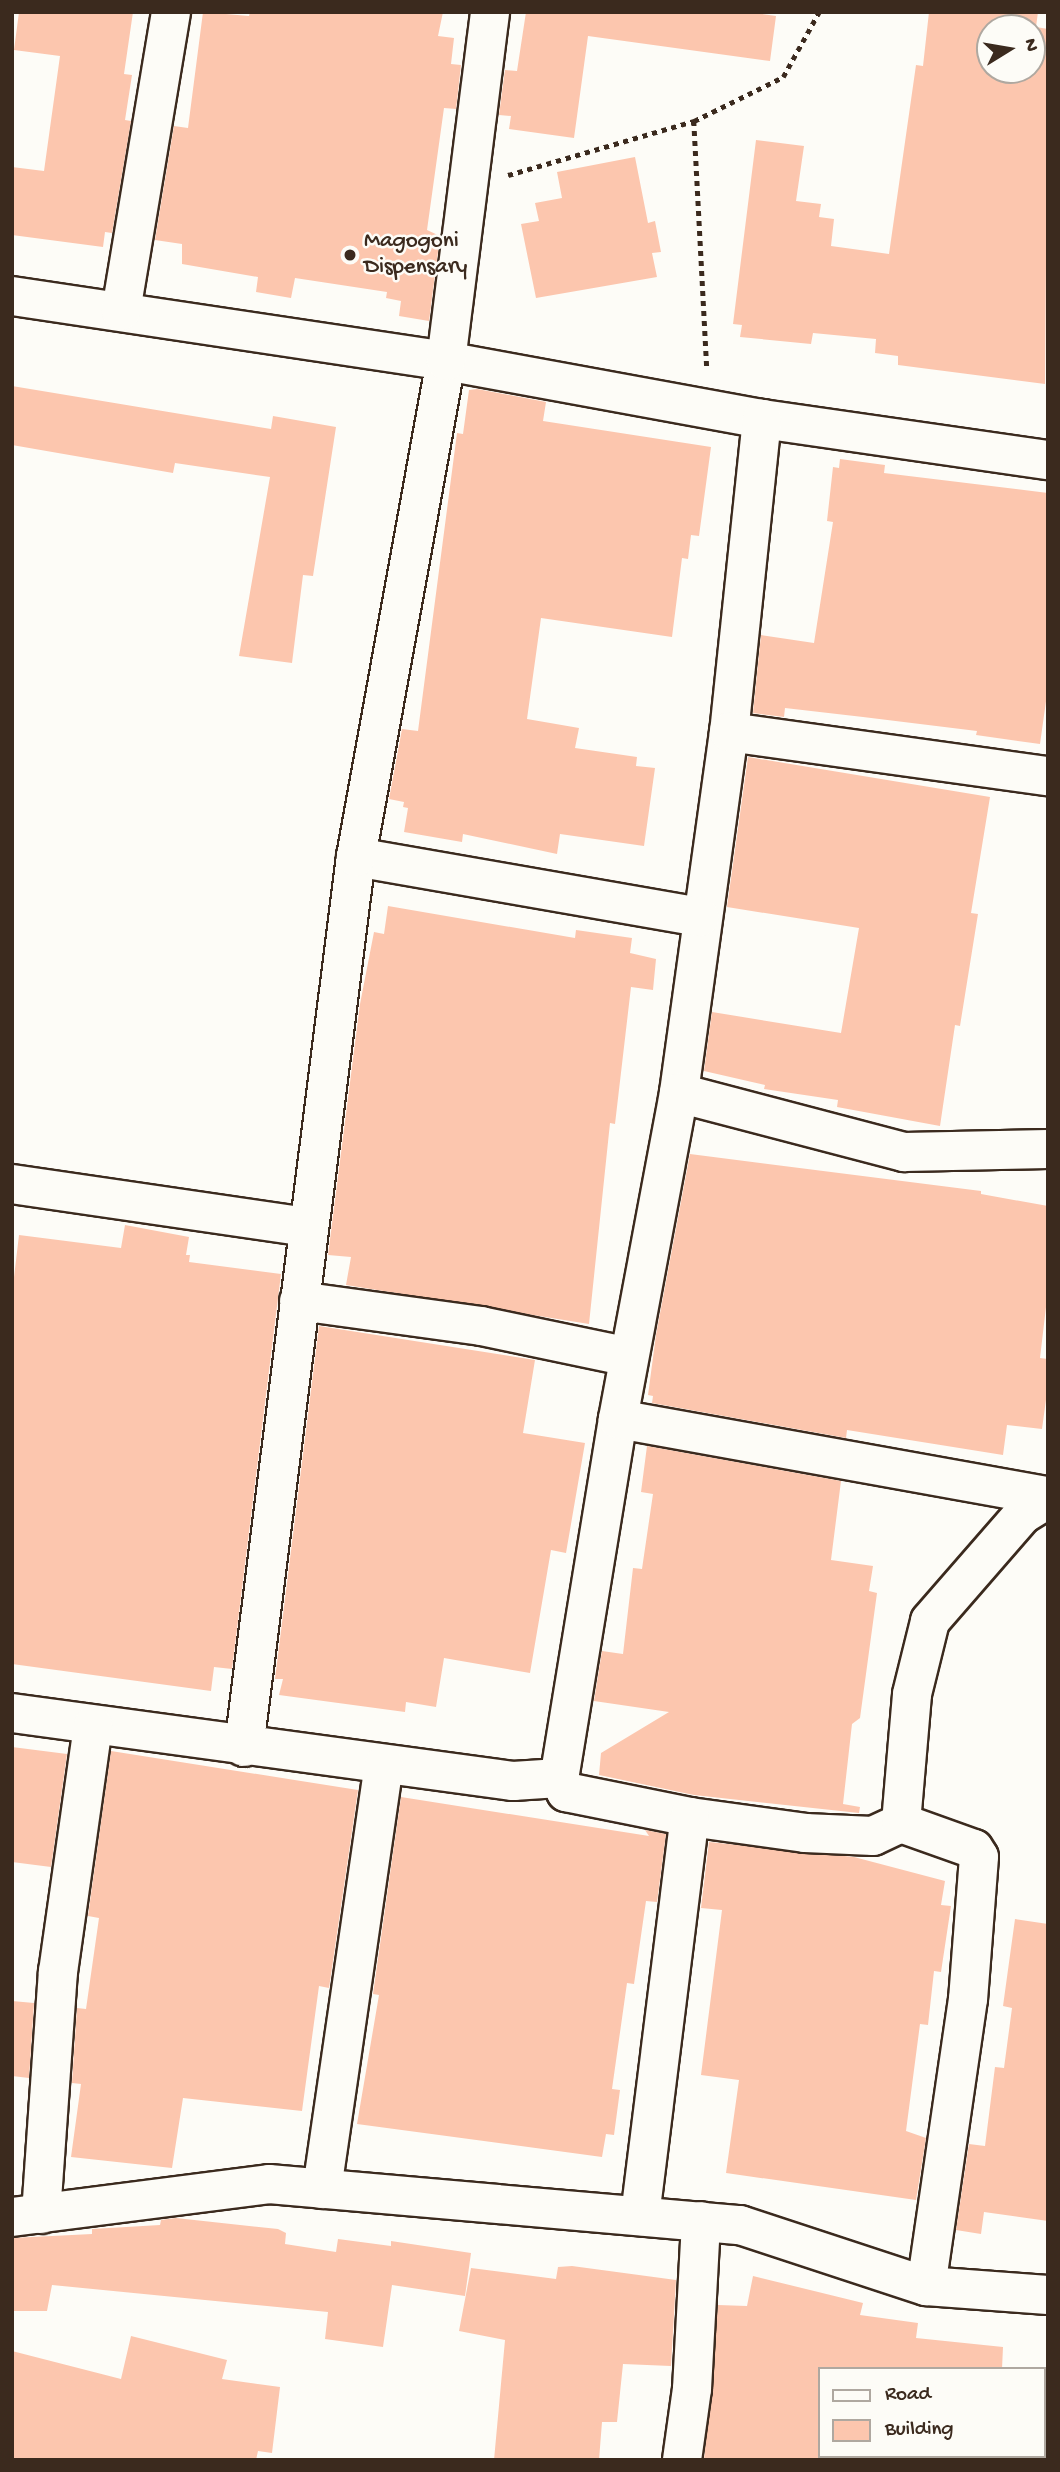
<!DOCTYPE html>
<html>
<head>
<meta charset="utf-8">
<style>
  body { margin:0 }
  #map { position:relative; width:1060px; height:2472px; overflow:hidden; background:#fdfcf7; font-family:"Gochi Hand",sans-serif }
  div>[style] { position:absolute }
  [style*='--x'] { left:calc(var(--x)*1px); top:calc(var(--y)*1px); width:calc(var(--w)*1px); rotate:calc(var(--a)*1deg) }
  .building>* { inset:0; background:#fcc6ae }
  .path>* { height:4.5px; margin-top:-2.25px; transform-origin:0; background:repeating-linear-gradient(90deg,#3b2a1e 0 5px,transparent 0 10px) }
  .roads { filter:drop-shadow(2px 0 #3b2a1e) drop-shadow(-2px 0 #3b2a1e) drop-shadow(0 2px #3b2a1e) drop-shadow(0 -2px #3b2a1e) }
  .minor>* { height:38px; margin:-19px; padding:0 19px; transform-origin:19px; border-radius:19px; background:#fdfcf7 }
  .dots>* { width:19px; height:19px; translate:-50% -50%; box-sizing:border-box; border:4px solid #fdfcf7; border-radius:50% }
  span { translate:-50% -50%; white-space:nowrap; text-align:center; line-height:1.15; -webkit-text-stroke:5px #fdfcf7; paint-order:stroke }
  .poi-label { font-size:23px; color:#3b2a1e }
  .left { translate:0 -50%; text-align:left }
  .frame { position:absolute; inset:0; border:14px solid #3b2a1e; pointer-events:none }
  .legend { position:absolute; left:818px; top:2367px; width:228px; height:91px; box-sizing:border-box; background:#fdfcf7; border:2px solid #afa8a0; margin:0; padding:9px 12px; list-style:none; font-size:21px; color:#3b2a1e }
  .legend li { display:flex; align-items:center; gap:14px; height:35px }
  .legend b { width:35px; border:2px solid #afa8a0 }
  .north { position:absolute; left:976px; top:14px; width:70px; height:70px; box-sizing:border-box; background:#fdfcf7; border:2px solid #afa8a0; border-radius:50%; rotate:79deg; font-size:19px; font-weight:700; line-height:28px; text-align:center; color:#3b2a1e }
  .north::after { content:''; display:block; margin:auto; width:24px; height:32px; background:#3b2a1e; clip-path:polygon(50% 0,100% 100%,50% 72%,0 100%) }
</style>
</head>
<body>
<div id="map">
  <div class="building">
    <i style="clip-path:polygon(19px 12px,133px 12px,124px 74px,132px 75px,125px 120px,131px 121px,112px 233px,105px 232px,103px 247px,12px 235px,12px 167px,44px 171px,60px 56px,14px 50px)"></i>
    <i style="clip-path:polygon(203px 12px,249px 16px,250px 12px,443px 12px,438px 36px,454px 38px,451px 64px,461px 65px,456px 109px,444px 108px,427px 230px,440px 236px,429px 321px,399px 316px,401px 301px,386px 298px,387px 292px,295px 278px,291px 298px,256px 292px,258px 277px,182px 264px,182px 244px,155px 240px,174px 126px,188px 128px)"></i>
    <i style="clip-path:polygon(526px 12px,749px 12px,776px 16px,770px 61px,588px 36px,574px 138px,509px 129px,511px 116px,499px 115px,505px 70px,517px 71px)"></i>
    <i style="clip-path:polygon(evenodd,929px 12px,1038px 12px,1036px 27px,1048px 29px,1045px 384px,898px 365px,898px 356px,875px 353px,876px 339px,813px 333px,811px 344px,740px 337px,742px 325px,733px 324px,756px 140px,804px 146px,796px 201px,821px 204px,819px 217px,834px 219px,831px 246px,889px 254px,916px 65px,923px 66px,929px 12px,990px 28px,1032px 28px,1032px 70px,990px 70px,990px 28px)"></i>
    <i style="clip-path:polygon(635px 157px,648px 223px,655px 221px,661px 252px,652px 253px,657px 277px,536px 298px,521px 224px,539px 221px,535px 203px,562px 198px,557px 172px)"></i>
    <i style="clip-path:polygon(12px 386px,271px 429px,273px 416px,336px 427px,313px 576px,303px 575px,292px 663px,239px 656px,270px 477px,175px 463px,173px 473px,12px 445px)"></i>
    <i style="clip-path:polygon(477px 389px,546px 402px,543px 421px,711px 447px,699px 536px,691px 535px,688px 559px,682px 558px,672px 637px,541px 618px,527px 719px,579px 728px,575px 748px,637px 757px,636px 766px,655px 768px,644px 846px,560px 834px,557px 854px,463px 834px,462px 842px,404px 832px,408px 808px,403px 807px,404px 802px,389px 799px,402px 729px,418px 731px,457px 433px,463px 434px,469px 390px)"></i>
    <i style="clip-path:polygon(840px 459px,885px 465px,884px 473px,1048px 493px,1048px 687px,1040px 744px,976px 735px,977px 731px,863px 717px,785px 708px,784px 717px,753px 713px,761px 635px,814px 643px,833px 522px,827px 521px,833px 467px,839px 468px)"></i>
    <i style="clip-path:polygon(748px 757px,990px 797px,971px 913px,978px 914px,960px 1026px,955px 1025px,940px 1126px,837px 1107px,838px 1100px,764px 1089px,765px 1085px,704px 1071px,712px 1012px,841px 1033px,859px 928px,727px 907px)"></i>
    <i style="clip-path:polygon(388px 906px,575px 938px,576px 930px,632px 938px,630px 953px,656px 959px,653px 990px,631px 987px,615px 1124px,610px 1123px,589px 1324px,346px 1285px,351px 1257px,328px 1255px,360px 1004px,374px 932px,384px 934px)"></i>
    <i style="clip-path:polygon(690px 1154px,981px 1191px,981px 1194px,1048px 1206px,1048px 1290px,1040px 1358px,1048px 1359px,1048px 1385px,1042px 1429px,1007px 1425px,1003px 1455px,847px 1430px,846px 1438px,652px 1403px,653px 1396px,648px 1395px,656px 1335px)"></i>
    <i style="clip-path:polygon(125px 1225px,189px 1237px,186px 1255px,190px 1255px,189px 1262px,281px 1274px,232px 1669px,214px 1667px,211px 1691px,12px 1664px,12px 1294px,19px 1235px,121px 1248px)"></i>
    <i style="clip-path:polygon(319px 1326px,535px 1360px,523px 1433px,585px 1443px,566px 1553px,551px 1550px,530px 1673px,444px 1658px,436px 1707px,406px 1702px,405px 1712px,279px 1695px,283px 1679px,275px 1679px)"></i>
    <i style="clip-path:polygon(647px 1446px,841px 1481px,831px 1560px,873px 1566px,869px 1591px,877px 1593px,860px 1718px,852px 1724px,843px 1804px,860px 1807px,859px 1813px,694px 1795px,599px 1775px,601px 1753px,669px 1712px,594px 1701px,602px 1651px,623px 1654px,633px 1568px,642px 1569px,653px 1494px,641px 1492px)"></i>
    <i style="clip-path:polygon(12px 1747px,67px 1754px,51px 1867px,12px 1862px)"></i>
    <i style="clip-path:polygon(111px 1751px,358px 1790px,329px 1988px,319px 1986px,302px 2111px,183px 2098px,172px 2168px,71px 2157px,81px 2084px,72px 2083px,77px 2008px,86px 2009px,99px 1918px,88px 1916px)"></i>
    <i style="clip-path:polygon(401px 1797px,649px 1836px,645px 1830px,666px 1834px,657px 1902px,646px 1901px,634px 1984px,627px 1983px,612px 2089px,620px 2090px,614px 2135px,606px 2134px,602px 2157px,357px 2124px,379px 1995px,373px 1994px)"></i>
    <i style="clip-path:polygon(709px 1842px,854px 1857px,945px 1881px,941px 1905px,951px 1906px,941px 1972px,934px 1971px,928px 2025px,920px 2024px,906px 2131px,926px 2138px,916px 2200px,726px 2173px,739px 2080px,701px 2075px,722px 1910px,701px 1908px)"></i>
    <i style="clip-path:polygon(1015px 1919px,1048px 1924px,1048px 2221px,984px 2212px,981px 2234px,956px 2230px,969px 2144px,985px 2146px,995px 2067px,1004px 2068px,1012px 2008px,1003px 2006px)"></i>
    <i style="clip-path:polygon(12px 2001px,34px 2003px,29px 2078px,12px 2076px)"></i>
    <i style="clip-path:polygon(176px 2218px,278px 2229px,286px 2233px,285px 2244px,336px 2252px,338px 2239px,391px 2246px,391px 2241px,471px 2253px,465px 2296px,392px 2285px,383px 2347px,325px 2339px,328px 2312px,267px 2306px,52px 2285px,47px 2311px,12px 2311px,12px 2238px,92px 2234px,92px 2229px,160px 2225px,161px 2220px)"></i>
    <i style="clip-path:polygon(572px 2266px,676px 2280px,671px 2366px,623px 2364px,617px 2422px,602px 2422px,599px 2460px,494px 2460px,505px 2340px,459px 2331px,471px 2268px,556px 2279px,558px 2267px)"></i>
    <i style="clip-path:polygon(753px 2276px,863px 2303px,860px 2315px,918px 2323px,916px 2338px,1003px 2347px,1002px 2369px,820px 2369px,820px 2460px,704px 2460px,718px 2305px,747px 2306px)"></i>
    <i style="clip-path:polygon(131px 2336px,227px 2360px,222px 2379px,280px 2387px,272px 2453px,258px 2451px,256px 2460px,12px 2460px,12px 2351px,121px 2379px)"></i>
  </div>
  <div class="path">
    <i style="--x:694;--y:121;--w:247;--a:87"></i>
    <i style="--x:508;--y:175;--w:194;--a:-16.2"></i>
    <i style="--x:694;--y:121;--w:99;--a:-26.3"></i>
    <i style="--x:783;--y:77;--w:74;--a:-61"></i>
  </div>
  <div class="roads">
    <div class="minor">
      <i style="--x:12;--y:296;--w:439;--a:8.5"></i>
      <i style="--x:446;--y:361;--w:321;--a:10.4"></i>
      <i style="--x:762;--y:419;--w:289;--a:8.2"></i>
      <i style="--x:121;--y:311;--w:303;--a:-80.5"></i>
      <i style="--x:762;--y:419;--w:315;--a:96"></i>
      <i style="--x:729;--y:732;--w:364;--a:97.9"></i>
      <i style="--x:679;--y:1093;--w:332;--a:100.6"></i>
      <i style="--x:618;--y:1419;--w:364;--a:99.3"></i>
      <i style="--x:559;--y:1778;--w:16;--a:63"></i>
      <i style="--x:566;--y:1792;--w:126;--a:11.4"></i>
      <i style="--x:690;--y:1817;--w:116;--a:7.9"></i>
      <i style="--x:805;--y:1833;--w:68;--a:2.5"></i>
      <i style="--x:873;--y:1836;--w:31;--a:-25"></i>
      <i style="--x:901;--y:1823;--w:129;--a:-85.1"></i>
      <i style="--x:912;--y:1694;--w:75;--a:-76.1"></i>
      <i style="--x:930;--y:1621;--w:140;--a:-49"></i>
      <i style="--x:1022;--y:1515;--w:31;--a:-32"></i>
      <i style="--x:729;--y:732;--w:322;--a:7.9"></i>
      <i style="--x:356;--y:857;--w:349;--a:9.9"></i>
      <i style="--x:679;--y:1093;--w:233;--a:14.7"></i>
      <i style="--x:904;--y:1152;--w:144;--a:-1.2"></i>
      <i style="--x:12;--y:1184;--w:298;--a:8.3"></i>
      <i style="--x:299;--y:1301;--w:184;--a:7.8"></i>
      <i style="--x:481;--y:1326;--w:151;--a:11.8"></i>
      <i style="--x:618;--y:1419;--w:437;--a:10.2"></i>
      <i style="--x:12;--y:1713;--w:506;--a:7.73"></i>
      <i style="--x:513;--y:1781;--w:46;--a:-3.7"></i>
      <i style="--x:244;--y:1747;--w:897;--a:-82.83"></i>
      <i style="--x:356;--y:857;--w:504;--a:-79.72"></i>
      <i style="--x:446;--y:361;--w:352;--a:-82.8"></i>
      <i style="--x:901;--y:1823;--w:77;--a:19.6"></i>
      <i style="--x:974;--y:1849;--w:9;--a:58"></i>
      <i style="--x:979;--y:1857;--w:142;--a:94.4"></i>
      <i style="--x:968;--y:1999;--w:290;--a:98.3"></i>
      <i style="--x:322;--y:2189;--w:429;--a:-81.7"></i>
      <i style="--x:41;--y:2214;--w:243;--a:-86"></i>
      <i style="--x:58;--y:1972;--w:249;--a:-81.9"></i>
      <i style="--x:640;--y:2216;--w:402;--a:-82.9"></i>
      <i style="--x:12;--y:2217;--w:259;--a:-7.3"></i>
      <i style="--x:269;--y:2184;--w:473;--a:5"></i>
      <i style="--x:740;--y:2225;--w:196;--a:18.2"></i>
      <i style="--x:926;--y:2286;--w:122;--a:4.2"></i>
      <i style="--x:682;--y:2460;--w:72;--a:-82"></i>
      <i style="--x:692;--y:2389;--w:168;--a:-86.9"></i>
    </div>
  </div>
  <div class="dots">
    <i style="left:350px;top:255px;background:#3b2a1e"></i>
  </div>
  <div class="poi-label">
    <span class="left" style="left:364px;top:255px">Magogoni<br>Dispensary</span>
  </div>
  <div class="frame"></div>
  <ul class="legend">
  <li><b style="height:9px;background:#fdfcf7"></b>Road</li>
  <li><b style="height:19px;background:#fcc6ae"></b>Building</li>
  </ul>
  <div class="north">N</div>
</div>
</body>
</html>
